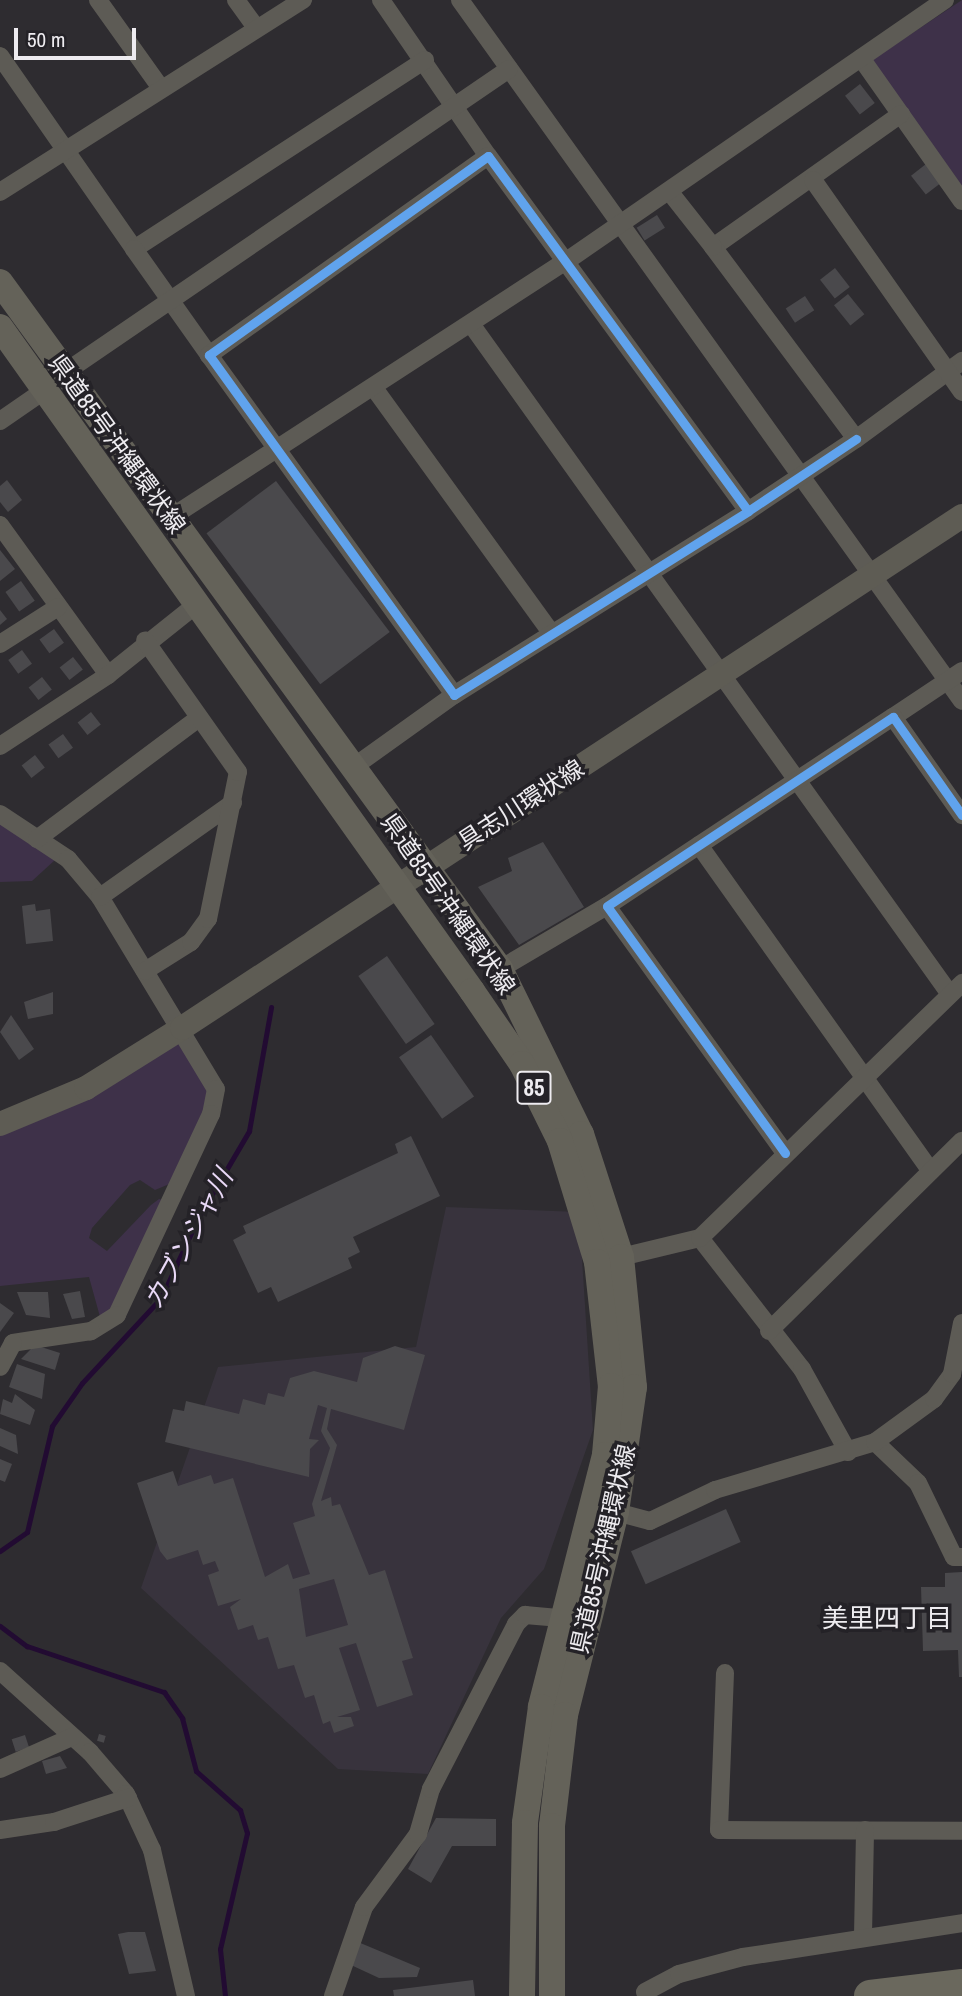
<!DOCTYPE html>
<html>
<head>
<meta charset="utf-8">
<style>
  body { margin:0 }
  #map { position:relative; width:962px; height:1996px; overflow:hidden; background:#2e2c30; font-family:"Archivo Narrow","Noto Sans JP",sans-serif }
  div>[style] { position:absolute }
  [style*='--x'] { left:calc(var(--x)*1px); top:calc(var(--y)*1px); width:calc(var(--w)*1px); rotate:calc(var(--a)*1deg) }
  .built>* { inset:0; background:#38333d }
  .green>* { inset:0; background:#3e3149 }
  .stream>* { height:5px; margin:-2.5px; padding:0 2.5px; transform-origin:2.5px; border-radius:2.5px; background:#220b32 }
  .building>* { inset:0; background:#4a494c; transform-origin:0 0 }
  .street>* { height:18px; margin:-9px; padding:0 9px; transform-origin:9px; border-radius:9px; background:#5d5b55 }
  .secondary>* { height:24px; margin:-12px; padding:0 12px; transform-origin:12px; border-radius:12px; background:#5e5c54 }
  .primary>* { height:26px; margin:-13px; padding:0 13px; transform-origin:13px; border-radius:13px; background:#646259 }
  .highway>* { height:32px; margin:-16px; padding:0 16px; transform-origin:16px; border-radius:16px; background:#6a685d }
  .cycleway>* { height:9px; margin:-4.5px; padding:0 4.5px; transform-origin:4.5px; border-radius:4.5px; background:#60a3ed }
  span { translate:-50% -50%; white-space:nowrap; text-align:center; line-height:1.15; -webkit-text-stroke:7px #242227; paint-order:stroke }
  .shield-label span { padding:2px 5px; background:#242227; border:2px solid; border-radius:5px; -webkit-text-stroke-width:0 }
  .shield-label { font-size:23px; color:#eeecf0; font-weight:700 }
  .street-label { font-size:24px; color:#eeecf0 }
  .water-label { font-size:26px; color:#e9d9f7; font-style:italic }
  .neighbourhood-label { font-size:26px; color:#eeecf0 }
  .scale { position:absolute; left:14px; top:28px; width:122px; height:32px; box-sizing:border-box; border:4px solid #eeecf0; border-top:0; padding-left:9px; font-size:21px; line-height:24px; white-space:nowrap; color:#eeecf0; -webkit-text-stroke:5px #242227; paint-order:stroke }
</style>
</head>
<body>
<div id="map">
  <div class="built">
    <i style="clip-path:polygon(446px 1207px,579px 1212px,593px 1430px,544px 1569px,501px 1618px,428px 1774px,338px 1769px,141px 1588px,218px 1367px,416px 1347px)"></i>
  </div>
  <div class="green">
    <i style="clip-path:polygon(962px 0,962px 186px,872px 60px)"></i>
    <i style="clip-path:polygon(0 823px,55px 860px,32px 881px,0 882px)"></i>
    <i style="clip-path:polygon(182px 1028px,216px 1089px,179px 1180px,155px 1190px,140px 1180px,130px 1185px,92px 1228px,89px 1238px,107px 1251px,151px 1205px,159px 1199px,170px 1202px,102px 1324px,89px 1277px,0 1286px,0 1124px)"></i>
  </div>
  <div class="stream">
    <i style="--x:0;--y:1551;--w:33;--a:-35"></i>
    <i style="--x:27;--y:1532;--w:109;--a:-76.7"></i>
    <i style="--x:52;--y:1426;--w:52;--a:-55.1"></i>
    <i style="--x:82;--y:1383;--w:116;--a:-47.1"></i>
    <i style="--x:161;--y:1298;--w:88;--a:-65.2"></i>
    <i style="--x:198;--y:1218;--w:101;--a:-59.6"></i>
    <i style="--x:249;--y:1131;--w:126;--a:-79.9"></i>
    <i style="--x:0;--y:1626;--w:34;--a:37"></i>
    <i style="--x:27;--y:1646;--w:145;--a:18.6"></i>
    <i style="--x:164;--y:1692;--w:32;--a:55"></i>
    <i style="--x:182;--y:1718;--w:55;--a:75.2"></i>
    <i style="--x:196;--y:1771;--w:59;--a:41.6"></i>
    <i style="--x:240;--y:1810;--w:24;--a:73"></i>
    <i style="--x:247;--y:1833;--w:119;--a:103.1"></i>
    <i style="--x:220;--y:1949;--w:47;--a:83.9"></i>
  </div>
  <div class="building">
    <i style="left:860px;top:84px;width:24px;height:19px;rotate:52deg"></i>
    <i style="left:926px;top:164px;width:24px;height:19px;rotate:52deg"></i>
    <i style="left:657px;top:215px;width:15px;height:24px;rotate:58deg"></i>
    <i style="left:835px;top:268px;width:24px;height:19px;rotate:52deg"></i>
    <i style="left:848px;top:294px;width:26px;height:18px;rotate:51deg"></i>
    <i style="left:805px;top:296px;width:17px;height:23px;rotate:57deg"></i>
    <i style="clip-path:polygon(7px 480px,22px 500px,8px 512px,0 502px,0 486px)"></i>
    <i style="left:276px;top:481px;width:189px;height:87px;rotate:53deg"></i>
    <i style="clip-path:polygon(0 550px,15px 569px,0 581px)"></i>
    <i style="left:21px;top:581px;width:24px;height:19px;rotate:55deg"></i>
    <i style="clip-path:polygon(0 610px,7px 619px,0 625px)"></i>
    <i style="left:54px;top:629px;width:17px;height:18px;rotate:54deg"></i>
    <i style="left:22px;top:650px;width:17px;height:17px;rotate:54deg"></i>
    <i style="left:73px;top:657px;width:16px;height:17px;rotate:52deg"></i>
    <i style="left:42px;top:677px;width:16px;height:17px;rotate:52deg"></i>
    <i style="left:91px;top:712px;width:16px;height:17px;rotate:52deg"></i>
    <i style="left:63px;top:734px;width:17px;height:18px;rotate:54deg"></i>
    <i style="left:35px;top:755px;width:16px;height:17px;rotate:52deg"></i>
    <i style="clip-path:polygon(543px 842px,584px 907px,519px 945px,478px 887px,512px 871px,508px 858px)"></i>
    <i style="clip-path:polygon(35px 904px,36px 911px,50px 909px,53px 941px,26px 944px,22px 906px)"></i>
    <i style="left:387px;top:956px;width:83px;height:35px;rotate:55deg"></i>
    <i style="clip-path:polygon(53px 992px,53px 1014px,28px 1019px,24px 1002px)"></i>
    <i style="clip-path:polygon(11px 1015px,34px 1049px,19px 1060px,0 1032px)"></i>
    <i style="left:431px;top:1035px;width:75px;height:39px;rotate:55deg"></i>
    <i style="clip-path:polygon(411px 1136px,440px 1196px,353px 1237px,360px 1252px,348px 1258px,352px 1268px,278px 1302px,271px 1287px,258px 1293px,233px 1240px,246px 1233px,243px 1226px,398px 1153px,395px 1144px)"></i>
    <i style="clip-path:polygon(80px 1291px,85px 1317px,72px 1319px,63px 1294px)"></i>
    <i style="clip-path:polygon(17px 1292px,48px 1292px,50px 1318px,26px 1315px)"></i>
    <i style="clip-path:polygon(0 1303px,14px 1313px,0 1332px)"></i>
    <i style="clip-path:polygon(35px 1345px,60px 1353px,55px 1370px,21px 1359px)"></i>
    <i style="clip-path:polygon(evenodd,395px 1346px,425px 1355px,404px 1430px,331px 1409px,327px 1429px,337px 1445px,321px 1501px,331px 1497px,332px 1506px,340px 1504px,369px 1575px,385px 1570px,413px 1658px,402px 1661px,413px 1695px,377px 1707px,356px 1643px,339px 1648px,360px 1710px,337px 1717px,351px 1717px,354px 1726px,334px 1733px,330px 1721px,323px 1724px,314px 1695px,305px 1698px,294px 1665px,278px 1669px,268px 1637px,258px 1640px,253px 1625px,238px 1630px,230px 1607px,241px 1599px,218px 1606px,208px 1575px,219px 1571px,215px 1561px,203px 1565px,198px 1550px,167px 1560px,160px 1551px,137px 1483px,173px 1471px,178px 1486px,211px 1475px,214px 1484px,233px 1478px,265px 1577px,288px 1564px,293px 1579px,310px 1574px,293px 1523px,315px 1516px,312px 1504px,330px 1448px,321px 1431px,327px 1408px,318px 1405px,309px 1439px,319px 1440px,310px 1449px,309px 1477px,165px 1442px,173px 1409px,184px 1411px,186px 1401px,239px 1414px,243px 1399px,265px 1405px,268px 1393px,284px 1397px,290px 1378px,314px 1371px,357px 1382px,363px 1358px,395px 1346px,334px 1579px,348px 1625px,306px 1637px,299px 1589px,334px 1579px)"></i>
    <i style="clip-path:polygon(17px 1364px,45px 1374px,42px 1399px,9px 1387px)"></i>
    <i style="clip-path:polygon(15px 1394px,35px 1410px,30px 1425px,0 1414px,3px 1399px,12px 1403px)"></i>
    <i style="clip-path:polygon(0 1428px,16px 1435px,18px 1454px,0 1446px)"></i>
    <i style="clip-path:polygon(0 1459px,12px 1464px,5px 1482px,0 1480px)"></i>
    <i style="left:726px;top:1509px;width:36px;height:104px;rotate:66deg"></i>
    <i style="clip-path:polygon(962px 1572px,962px 1677px,959px 1677px,958px 1650px,923px 1651px,921px 1587px,945px 1587px,945px 1573px)"></i>
    <i style="left:99px;top:1734px;width:7px;height:7px;rotate:16deg"></i>
    <i style="left:25px;top:1735px;width:13px;height:14px;rotate:72deg"></i>
    <i style="clip-path:polygon(60px 1756px,67px 1768px,46px 1774px,42px 1761px)"></i>
    <i style="clip-path:polygon(436px 1818px,496px 1819px,496px 1846px,452px 1846px,431px 1883px,408px 1869px)"></i>
    <i style="clip-path:polygon(128px 1932px,145px 1932px,156px 1971px,129px 1974px,118px 1934px)"></i>
    <i style="clip-path:polygon(358px 1942px,420px 1968px,417px 1977px,379px 1978px,351px 1965px)"></i>
    <i style="clip-path:polygon(473px 1980px,475px 1996px,394px 1996px,393px 1990px)"></i>
  </div>
  <div class="street">
    <i style="--x:98;--y:0;--w:107;--a:54.5"></i>
    <i style="--x:236;--y:0;--w:32;--a:54"></i>
    <i style="--x:381;--y:0;--w:189;--a:55.6"></i>
    <i style="--x:460;--y:0;--w:862;--a:54.39"></i>
    <i style="--x:0;--y:56;--w:235;--a:55.2"></i>
    <i style="--x:134;--y:249;--w:347;--a:-33"></i>
    <i style="--x:861;--y:58;--w:175;--a:54.8"></i>
    <i style="--x:901;--y:114;--w:230;--a:144.7"></i>
    <i style="--x:713;--y:247;--w:239;--a:53.3"></i>
    <i style="--x:856;--y:439;--w:132;--a:-36.3"></i>
    <i style="--x:813;--y:180;--w:259;--a:54.9"></i>
    <i style="--x:669;--y:191;--w:71;--a:51.8"></i>
    <i style="--x:0;--y:192;--w:359;--a:-32.4"></i>
    <i style="--x:134;--y:249;--w:130;--a:54.7"></i>
    <i style="--x:471;--y:324;--w:822;--a:54.45"></i>
    <i style="--x:64;--y:373;--w:539;--a:-34.34"></i>
    <i style="--x:374;--y:388;--w:300;--a:54.1"></i>
    <i style="--x:0;--y:421;--w:55;--a:-34.6"></i>
    <i style="--x:748;--y:511;--w:440;--a:-126.2"></i>
    <i style="--x:488;--y:156;--w:343;--a:144.5"></i>
    <i style="--x:209;--y:355;--w:419;--a:54.2"></i>
    <i style="--x:454;--y:695;--w:347;--a:-32"></i>
    <i style="--x:748;--y:511;--w:130;--a:-33.7"></i>
    <i style="--x:170;--y:518;--w:474;--a:-33"></i>
    <i style="--x:568;--y:260;--w:458;--a:-34.6"></i>
    <i style="--x:0;--y:525;--w:185;--a:54.2"></i>
    <i style="--x:0;--y:644;--w:69;--a:-32.5"></i>
    <i style="--x:893;--y:717;--w:83;--a:-33.7"></i>
    <i style="--x:0;--y:746;--w:129;--a:-33.3"></i>
    <i style="--x:108;--y:675;--w:114;--a:-38.6"></i>
    <i style="--x:352;--y:768;--w:125;--a:-35.6"></i>
    <i style="--x:0;--y:814;--w:82;--a:33.5"></i>
    <i style="--x:68;--y:859;--w:50;--a:49.9"></i>
    <i style="--x:100;--y:897;--w:224;--a:58.9"></i>
    <i style="--x:216;--y:1089;--w:25;--a:101"></i>
    <i style="--x:211;--y:1114;--w:222;--a:115.1"></i>
    <i style="--x:117;--y:1315;--w:31;--a:148"></i>
    <i style="--x:91;--y:1331;--w:79;--a:171.3"></i>
    <i style="--x:13;--y:1343;--w:27;--a:118"></i>
    <i style="--x:37;--y:839;--w:202;--a:-36.8"></i>
    <i style="--x:699;--y:845;--w:400;--a:54.6"></i>
    <i style="--x:100;--y:897;--w:163;--a:-35.3"></i>
    <i style="--x:500;--y:969;--w:124;--a:-30.5"></i>
    <i style="--x:145;--y:971;--w:54;--a:-32.2"></i>
    <i style="--x:191;--y:942;--w:29;--a:-54"></i>
    <i style="--x:208;--y:919;--w:150;--a:-78.5"></i>
    <i style="--x:238;--y:772;--w:161;--a:-125.2"></i>
    <i style="--x:785;--y:1153;--w:304;--a:-125.8"></i>
    <i style="--x:607;--y:906;--w:343;--a:-33.5"></i>
    <i style="--x:893;--y:717;--w:120;--a:54.9"></i>
    <i style="--x:700;--y:1238;--w:166;--a:52.1"></i>
    <i style="--x:802;--y:1369;--w:95;--a:61"></i>
    <i style="--x:621;--y:1257;--w:81;--a:-13.5"></i>
    <i style="--x:700;--y:1238;--w:366;--a:-44.2"></i>
    <i style="--x:769;--y:1331;--w:271;--a:-44.6"></i>
    <i style="--x:875;--y:1442;--w:59;--a:43.6"></i>
    <i style="--x:918;--y:1483;--w:82;--a:64.1"></i>
    <i style="--x:954;--y:1557;--w:8;--a:0"></i>
    <i style="--x:616;--y:1512;--w:35;--a:15"></i>
    <i style="--x:650;--y:1521;--w:72;--a:-25.5"></i>
    <i style="--x:715;--y:1490;--w:167;--a:-16.7"></i>
    <i style="--x:875;--y:1442;--w:73;--a:-36.1"></i>
    <i style="--x:934;--y:1399;--w:31;--a:-54"></i>
    <i style="--x:952;--y:1374;--w:52;--a:-78.9"></i>
    <i style="--x:0;--y:1671;--w:121;--a:42"></i>
    <i style="--x:90;--y:1752;--w:55;--a:49.4"></i>
    <i style="--x:126;--y:1794;--w:62;--a:65.1"></i>
    <i style="--x:152;--y:1850;--w:150;--a:76.9"></i>
    <i style="--x:725;--y:1673;--w:157;--a:92.2"></i>
    <i style="--x:719;--y:1830;--w:243;--a:0.2"></i>
    <i style="--x:0;--y:1769;--w:79;--a:-24"></i>
    <i style="--x:0;--y:1830;--w:55;--a:-8.4"></i>
    <i style="--x:54;--y:1822;--w:78;--a:-18"></i>
    <i style="--x:863;--y:1936;--w:106;--a:-88.9"></i>
    <i style="--x:645;--y:1992;--w:38;--a:-28"></i>
    <i style="--x:679;--y:1974;--w:66;--a:-14.9"></i>
    <i style="--x:743;--y:1957;--w:222;--a:-8.8"></i>
    <i style="--x:333;--y:1996;--w:94;--a:-70.8"></i>
    <i style="--x:364;--y:1907;--w:91;--a:-53.5"></i>
    <i style="--x:418;--y:1834;--w:47;--a:-73.9"></i>
    <i style="--x:431;--y:1789;--w:186;--a:-62.7"></i>
    <i style="--x:516;--y:1624;--w:13;--a:-45"></i>
    <i style="--x:525;--y:1615;--w:36;--a:5"></i>
  </div>
  <div class="secondary">
    <i style="--x:0;--y:1124;--w:93;--a:-22.7"></i>
    <i style="--x:86;--y:1088;--w:113;--a:-32"></i>
    <i style="--x:182;--y:1028;--w:933;--a:-33.28"></i>
  </div>
  <div class="primary">
    <i style="--x:0;--y:282;--w:850;--a:53.95"></i>
    <i style="--x:500;--y:969;--w:184;--a:63.9"></i>
    <i style="--x:581;--y:1134;--w:129;--a:72"></i>
    <i style="--x:621;--y:1257;--w:131;--a:84.3"></i>
    <i style="--x:634;--y:1387;--w:126;--a:98.2"></i>
    <i style="--x:616;--y:1512;--w:209;--a:104.1"></i>
    <i style="--x:565;--y:1715;--w:112;--a:96.7"></i>
    <i style="--x:552;--y:1826;--w:170;--a:90"></i>
    <i style="--x:0;--y:327;--w:815;--a:54.59"></i>
    <i style="--x:472;--y:991;--w:88;--a:55.6"></i>
    <i style="--x:522;--y:1064;--w:86;--a:63.7"></i>
    <i style="--x:560;--y:1141;--w:127;--a:73"></i>
    <i style="--x:597;--y:1262;--w:125;--a:83.6"></i>
    <i style="--x:611;--y:1386;--w:69;--a:95"></i>
    <i style="--x:605;--y:1455;--w:260;--a:104.3"></i>
    <i style="--x:541;--y:1707;--w:117;--a:97.9"></i>
    <i style="--x:525;--y:1823;--w:173;--a:91"></i>
  </div>
  <div class="highway">
    <i style="--x:870;--y:1996;--w:93;--a:-6.8"></i>
  </div>
  <div class="cycleway">
    <i style="--x:748;--y:511;--w:440;--a:-126.2"></i>
    <i style="--x:488;--y:156;--w:343;--a:144.5"></i>
    <i style="--x:209;--y:355;--w:419;--a:54.2"></i>
    <i style="--x:454;--y:695;--w:347;--a:-32"></i>
    <i style="--x:748;--y:511;--w:130;--a:-33.7"></i>
    <i style="--x:785;--y:1153;--w:304;--a:-125.8"></i>
    <i style="--x:607;--y:906;--w:343;--a:-33.5"></i>
    <i style="--x:893;--y:717;--w:120;--a:54.9"></i>
  </div>
  <div class="shield-label">
    <span style="left:534px;top:1088px">85</span>
  </div>
  <div class="street-label">
    <span style="left:117px;top:444px;rotate:54deg">県道85号沖縄環状線</span>
    <span style="left:521px;top:805px;rotate:-33deg">具志川環状線</span>
    <span style="left:448px;top:904px;rotate:55deg">県道85号沖縄環状線</span>
    <span style="left:603px;top:1549px;rotate:-77deg">県道85号沖縄環状線</span>
  </div>
  <div class="water-label">
    <span style="left:188px;top:1239px;rotate:-61deg">カブンジャ川</span>
  </div>
  <div class="neighbourhood-label">
    <span style="left:887px;top:1618px">美里四丁目</span>
  </div>
  <div class="scale">50 m</div>
</div>
</body>
</html>
